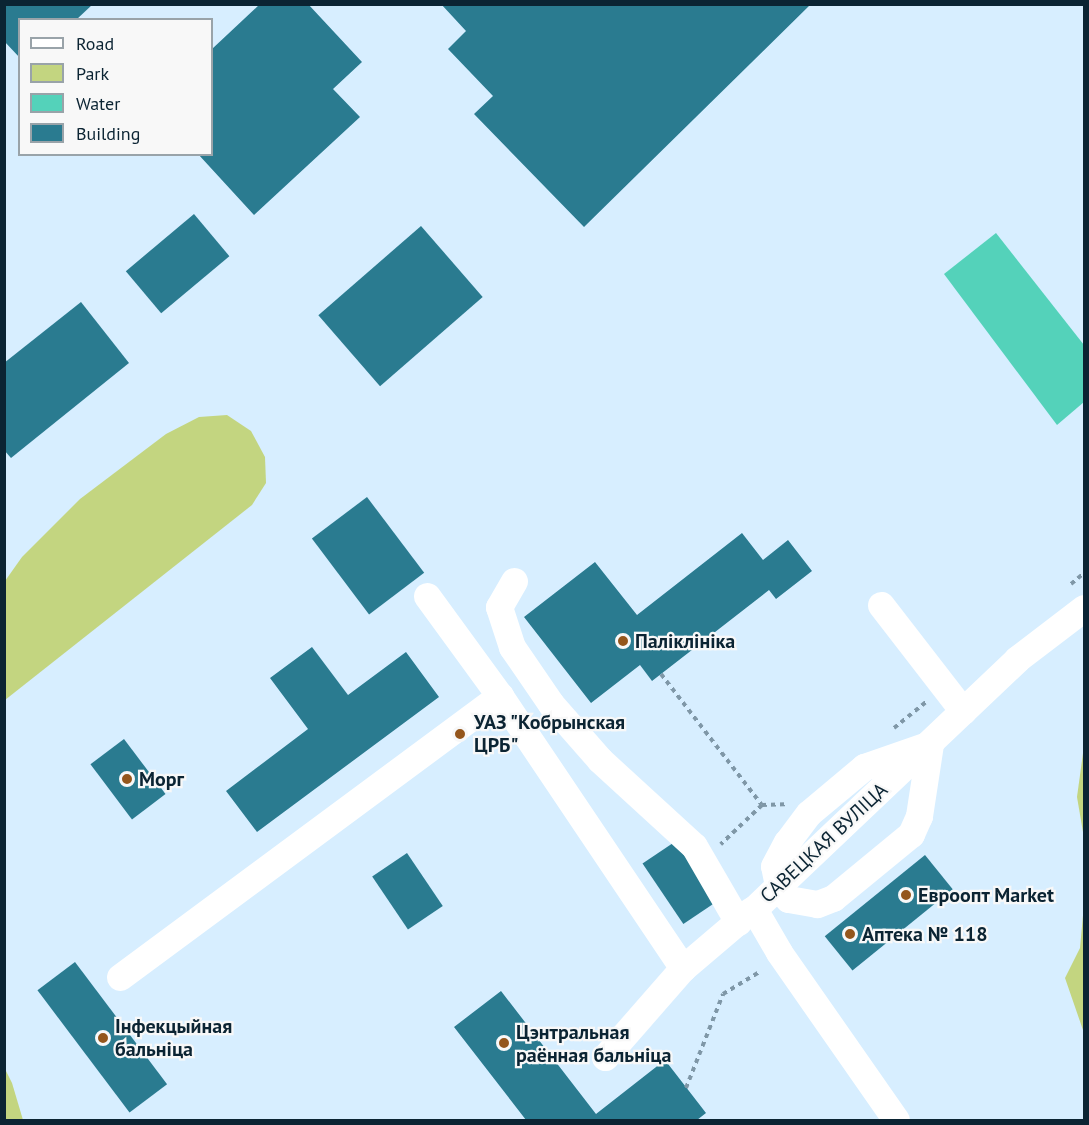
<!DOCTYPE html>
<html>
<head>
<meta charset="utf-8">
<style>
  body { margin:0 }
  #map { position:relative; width:1089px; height:1125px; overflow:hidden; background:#d7eeff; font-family:"PT Sans",sans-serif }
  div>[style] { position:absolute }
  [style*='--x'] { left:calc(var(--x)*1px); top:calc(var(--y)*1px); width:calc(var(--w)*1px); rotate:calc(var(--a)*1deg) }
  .green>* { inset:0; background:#c3d580 }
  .water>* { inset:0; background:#54d2ba }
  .building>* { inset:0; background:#2a7b90; transform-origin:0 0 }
  .path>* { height:4px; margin-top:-2px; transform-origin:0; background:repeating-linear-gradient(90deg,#7f97a7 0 4.5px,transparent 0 9px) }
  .minor>* { height:27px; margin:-13.5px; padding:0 13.5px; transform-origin:13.5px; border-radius:13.5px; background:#fff }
  .dots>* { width:16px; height:16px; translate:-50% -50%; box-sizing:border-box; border:3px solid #f8f8f8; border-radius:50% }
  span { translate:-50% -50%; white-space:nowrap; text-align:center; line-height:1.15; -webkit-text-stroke:4.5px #f8f8f8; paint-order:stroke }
  .poi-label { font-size:20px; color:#0b2433; font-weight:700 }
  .left { translate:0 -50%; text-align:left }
  .street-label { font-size:20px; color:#0b2433 }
  .frame { position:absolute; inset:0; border:6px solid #0b2433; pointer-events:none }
  .legend { position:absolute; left:18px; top:18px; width:195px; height:138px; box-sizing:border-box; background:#f8f8f8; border:2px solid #99a3a9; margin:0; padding:8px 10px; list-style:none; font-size:18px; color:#0b2433 }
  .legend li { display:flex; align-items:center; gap:12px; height:30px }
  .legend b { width:30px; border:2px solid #99a3a9 }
</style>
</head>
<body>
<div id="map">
  <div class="green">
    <i style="clip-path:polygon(227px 415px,251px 431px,265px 457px,266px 483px,252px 505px,5px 700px,5px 581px,22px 557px,80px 499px,166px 434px,199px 417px)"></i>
    <i style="clip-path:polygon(1084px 746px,1084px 838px,1077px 797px)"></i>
    <i style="clip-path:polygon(1084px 904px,1084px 1033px,1065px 978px,1080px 948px)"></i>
    <i style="clip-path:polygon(5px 1069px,12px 1083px,23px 1120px,5px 1120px)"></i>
  </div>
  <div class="water">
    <i style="clip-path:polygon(996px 233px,1084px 345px,1084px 402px,1057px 425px,944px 274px)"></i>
  </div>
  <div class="building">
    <i style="clip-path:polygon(4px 4px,93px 4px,76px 20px,20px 20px,20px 58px,4px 41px)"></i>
    <i style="clip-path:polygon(260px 4px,308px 4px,362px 62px,333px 89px,360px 117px,254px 215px,198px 154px,212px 154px,212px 49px)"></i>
    <i style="clip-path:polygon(441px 4px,811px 4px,584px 227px,474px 114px,493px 96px,448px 49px,466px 31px)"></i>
    <i style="left:194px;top:214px;width:55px;height:89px;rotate:50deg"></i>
    <i style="left:421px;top:226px;width:94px;height:136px;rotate:49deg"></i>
    <i style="clip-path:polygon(81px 302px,129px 363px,11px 458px,4px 450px,4px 363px)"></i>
    <i style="left:367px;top:497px;width:95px;height:69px;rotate:53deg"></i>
    <i style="clip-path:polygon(742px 533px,763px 560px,788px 540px,812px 571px,776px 599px,769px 590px,652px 681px,640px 665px,591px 703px,524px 617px,595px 562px,637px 615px)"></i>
    <i style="clip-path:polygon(312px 647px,348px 695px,406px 652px,439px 697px,257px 832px,226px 791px,308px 729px,270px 678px)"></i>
    <i style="left:124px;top:739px;width:69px;height:42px;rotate:53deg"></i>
    <i style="left:679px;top:839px;width:73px;height:44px;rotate:56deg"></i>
    <i style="left:407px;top:853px;width:64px;height:42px;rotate:56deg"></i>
    <i style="left:925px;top:855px;width:44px;height:129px;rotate:51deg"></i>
    <i style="left:75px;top:962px;width:153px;height:47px;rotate:53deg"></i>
    <i style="clip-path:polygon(501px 991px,596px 1114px,665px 1060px,706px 1113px,697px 1120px,526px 1120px,454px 1027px)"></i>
  </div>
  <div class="path">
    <i style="--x:1071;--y:584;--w:17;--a:-40"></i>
    <i style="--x:661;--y:674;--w:165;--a:52.4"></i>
    <i style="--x:762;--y:805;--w:57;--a:136.4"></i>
    <i style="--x:894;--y:728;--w:41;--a:-39.1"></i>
    <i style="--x:762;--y:805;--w:23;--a:-2"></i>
    <i style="--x:686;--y:1088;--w:101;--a:-68.5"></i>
    <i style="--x:723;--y:994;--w:44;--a:-31.2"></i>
  </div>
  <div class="minor">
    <i style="--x:514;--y:581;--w:30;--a:120"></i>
    <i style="--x:499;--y:607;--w:42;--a:72"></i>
    <i style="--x:512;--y:647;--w:69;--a:55.6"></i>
    <i style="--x:551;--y:704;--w:74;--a:48.8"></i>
    <i style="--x:600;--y:760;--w:127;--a:42.5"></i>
    <i style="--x:694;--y:846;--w:88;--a:59.9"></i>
    <i style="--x:427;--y:596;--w:124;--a:53.9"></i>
    <i style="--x:881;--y:605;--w:134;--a:52.3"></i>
    <i style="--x:930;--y:744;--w:73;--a:98.7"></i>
    <i style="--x:919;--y:816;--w:20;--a:114"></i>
    <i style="--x:911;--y:834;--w:101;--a:140.6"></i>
    <i style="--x:833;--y:898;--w:17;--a:159"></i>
    <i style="--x:817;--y:904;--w:29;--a:-170"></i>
    <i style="--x:788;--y:899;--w:16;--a:-128"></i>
    <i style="--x:778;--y:886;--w:20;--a:-101"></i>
    <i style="--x:774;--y:866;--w:27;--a:-62"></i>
    <i style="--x:787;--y:842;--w:36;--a:-53"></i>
    <i style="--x:809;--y:813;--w:72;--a:-39.9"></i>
    <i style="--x:864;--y:767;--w:70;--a:-19.2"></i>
    <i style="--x:120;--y:977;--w:473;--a:-36.5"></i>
    <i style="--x:500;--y:696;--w:328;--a:56.1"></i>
    <i style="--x:605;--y:1057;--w:118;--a:-48.8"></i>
    <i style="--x:683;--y:968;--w:88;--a:-40.4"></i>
    <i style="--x:896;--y:1120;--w:205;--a:-124.9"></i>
    <i style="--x:779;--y:952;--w:50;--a:-120.2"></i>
    <i style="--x:754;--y:909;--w:363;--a:-43.5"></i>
    <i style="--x:1017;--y:659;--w:84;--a:-37.3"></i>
  </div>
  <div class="dots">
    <i style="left:623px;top:641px;background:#94561c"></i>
    <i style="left:460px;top:734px;background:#94561c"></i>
    <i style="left:127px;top:779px;background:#94561c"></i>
    <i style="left:906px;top:895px;background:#94561c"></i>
    <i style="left:850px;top:934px;background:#94561c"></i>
    <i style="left:103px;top:1038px;background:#94561c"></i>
    <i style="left:504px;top:1043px;background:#94561c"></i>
  </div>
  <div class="poi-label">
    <span class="left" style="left:635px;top:641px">Паліклініка</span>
    <span class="left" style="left:474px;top:734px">УАЗ "Кобрынская<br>ЦРБ"</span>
    <span class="left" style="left:139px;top:779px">Морг</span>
    <span class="left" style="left:918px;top:895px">Евроопт Market</span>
    <span class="left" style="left:862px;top:934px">Аптека № 118</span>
    <span class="left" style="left:115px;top:1038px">Інфекцыйная<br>бальніца</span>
    <span class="left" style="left:516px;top:1044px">Цэнтральная<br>раённая бальніца</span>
  </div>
  <div class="street-label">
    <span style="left:824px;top:843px;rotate:-43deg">САВЕЦКАЯ ВУЛІЦА</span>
  </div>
  <div class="frame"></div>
  <ul class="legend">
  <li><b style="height:8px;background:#fff"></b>Road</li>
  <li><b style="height:16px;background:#c3d580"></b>Park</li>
  <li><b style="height:16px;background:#54d2ba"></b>Water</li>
  <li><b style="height:16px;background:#2a7b90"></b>Building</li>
  </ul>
</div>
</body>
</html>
